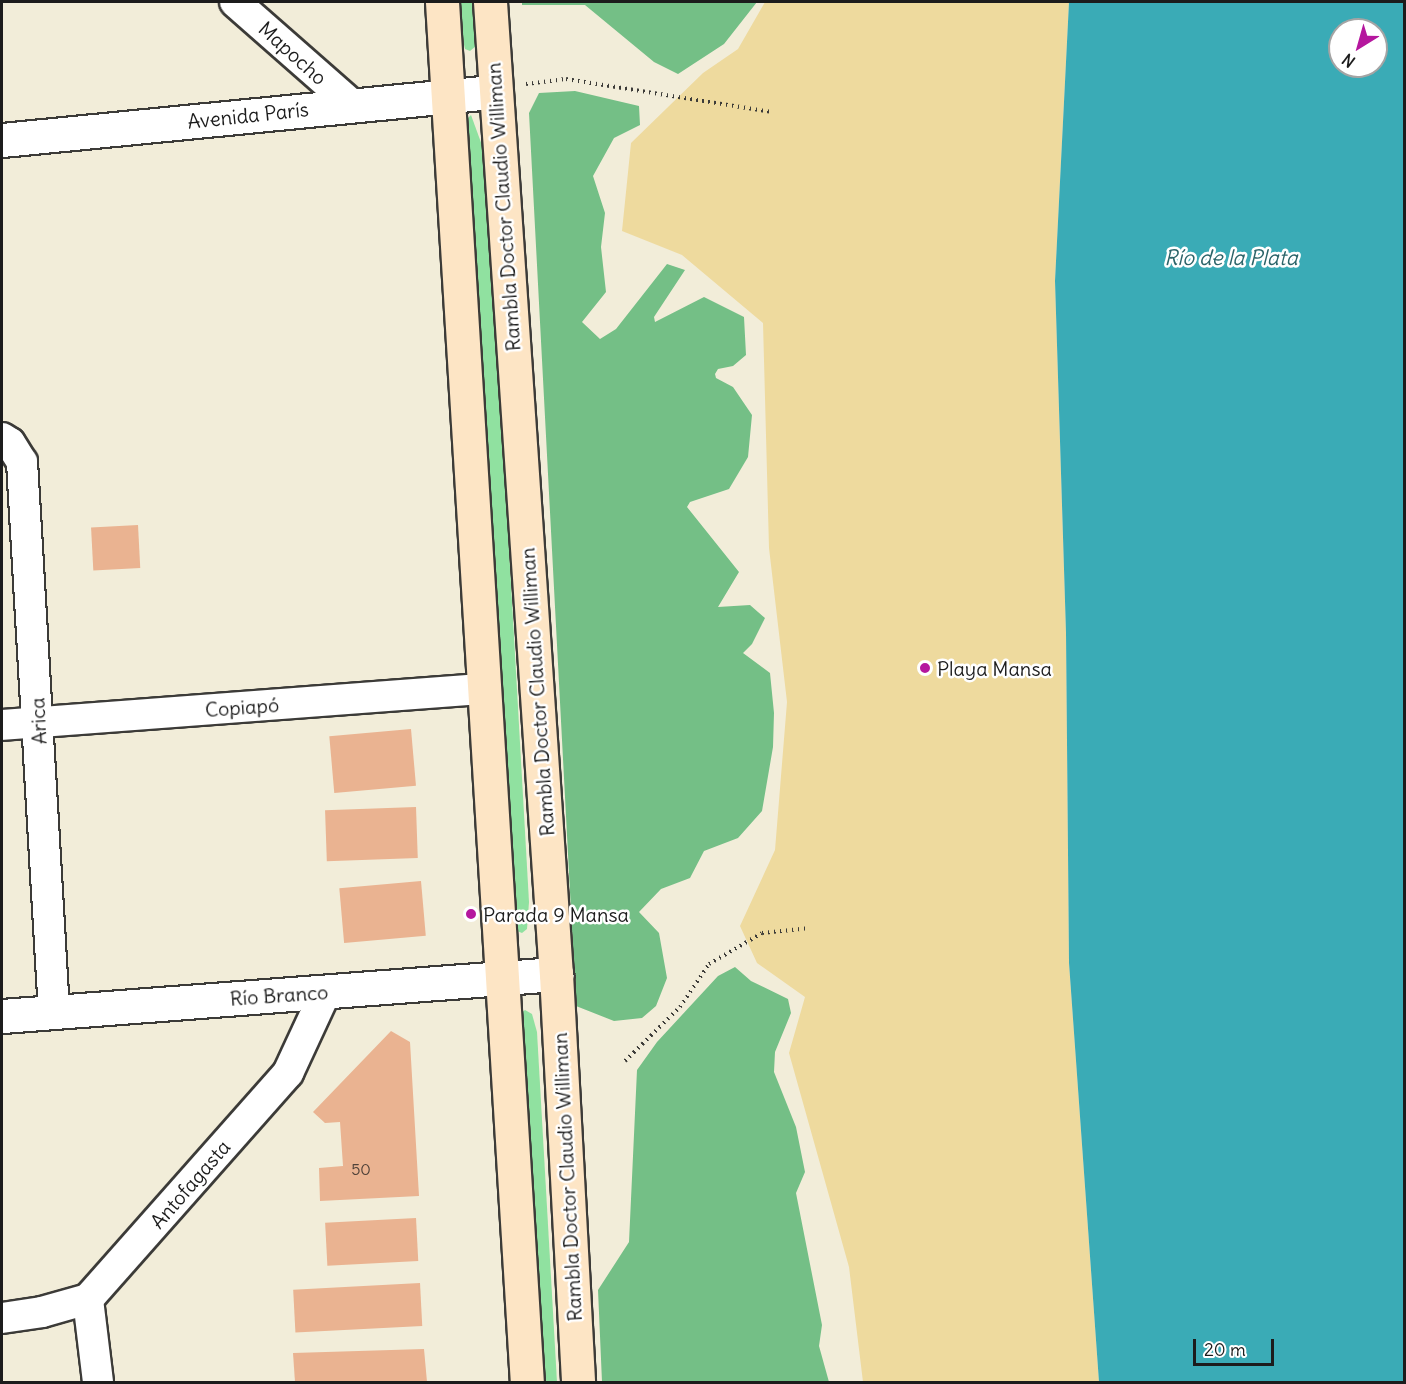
<!DOCTYPE html>
<html>
<head>
<meta charset="utf-8">
<style>
  body { margin:0 }
  #map { position:relative; width:1406px; height:1384px; overflow:hidden; background:#f2edd9; font-family:Delius,sans-serif }
  div>[style] { position:absolute }
  [style*='--x'] { left:calc(var(--x)*1px); top:calc(var(--y)*1px); width:calc(var(--w)*1px); rotate:calc(var(--a)*1deg) }
  .green>* { inset:0; background:#90e1a0 }
  .forest>* { inset:0; background:#74bf86 }
  .sand>* { inset:0; background:#eeda9e }
  .water>* { inset:0; background:#3aabb6 }
  .building>* { inset:0; background:#eab391; transform-origin:0 0 }
  .path>* { height:4px; margin-top:-2px; transform-origin:0; background:repeating-linear-gradient(90deg,#3c3b38 0 1.5px,transparent 0 6px) }
  .roads { filter:drop-shadow(2px 0 #3c3b38) drop-shadow(-2px 0 #3c3b38) drop-shadow(0 2px #3c3b38) drop-shadow(0 -2px #3c3b38) }
  .minor>* { height:30px; margin:-15px; padding:0 15px; transform-origin:15px; border-radius:15px; background:#fff }
  .tertiary>* { height:33px; margin:-16.5px; padding:0 16.5px; transform-origin:16.5px; border-radius:16.5px; background:#fff }
  .secondary>* { height:33px; margin:-16.5px; padding:0 16.5px; transform-origin:16.5px; border-radius:16.5px; background:#fde5c5 }
  .dots>* { width:16px; height:16px; translate:-50% -50%; box-sizing:border-box; border:3px solid #fff; border-radius:50% }
  span { translate:-50% -50%; white-space:nowrap; text-align:center; line-height:1.15; -webkit-text-stroke:5px #fff; paint-order:stroke }
  .number-label { font-size:16px; color:#504239 }
  .number-label span { -webkit-text-stroke-width:0 }
  .street-label { font-size:20px; color:#1c1c1c }
  .poi-label { font-size:20px; color:#1c1c1c }
  .left { translate:0 -50%; text-align:left }
  .water-label { font-size:21px; color:#2b6469; font-style:italic }
  .frame { position:absolute; inset:0; border:3px solid #1c1c1c; pointer-events:none }
  .north { position:absolute; left:1328px; top:18px; width:60px; height:60px; box-sizing:border-box; background:#fff; border:2px solid #a4a4a4; border-radius:50%; rotate:217deg; font-size:16px; font-weight:700; line-height:24px; text-align:center; color:#1c1c1c }
  .north::after { content:''; display:block; margin:auto; width:21px; height:27px; background:#b5179e; clip-path:polygon(50% 0,100% 100%,50% 72%,0 100%) }
  .scale { position:absolute; left:1193px; top:1339px; width:81px; height:27px; box-sizing:border-box; border:3px solid #1c1c1c; border-top:0; padding-left:8px; font-size:18px; line-height:21px; white-space:nowrap; color:#1c1c1c; -webkit-text-stroke:4px #fff; paint-order:stroke }
</style>
</head>
<body>
<div id="map">
  <div class="green">
    <i style="clip-path:polygon(458px 2px,478px 2px,480px 26px,476px 46px,470px 51px,465px 49px,460px 28px)"></i>
    <i style="clip-path:polygon(471px 115px,487px 159px,529px 902px,527px 929px,522px 933px,517px 931px,511px 907px,466px 120px)"></i>
    <i style="clip-path:polygon(525px 1010px,532px 1014px,537px 1032px,557px 1382px,537px 1382px,521px 1013px)"></i>
  </div>
  <div class="forest">
    <i style="clip-path:polygon(522px 2px,757px 2px,724px 44px,678px 74px,654px 62px,585px 5px,522px 5px)"></i>
    <i style="clip-path:polygon(575px 91px,639px 106px,640px 125px,614px 138px,593px 176px,605px 213px,601px 247px,606px 292px,582px 322px,600px 339px,616px 329px,667px 264px,685px 270px,654px 317px,655px 322px,704px 297px,744px 317px,746px 355px,733px 366px,718px 369px,715px 374px,716px 378px,733px 387px,752px 415px,748px 457px,729px 489px,690px 502px,687px 507px,739px 572px,718px 607px,750px 605px,765px 618px,752px 644px,743px 653px,770px 673px,774px 713px,773px 747px,762px 811px,738px 838px,704px 851px,690px 878px,661px 889px,639px 912px,659px 933px,667px 978px,656px 1006px,642px 1018px,614px 1021px,576px 1006px,529px 113px,539px 93px)"></i>
    <i style="clip-path:polygon(735px 967px,751px 981px,788px 999px,791px 1013px,775px 1052px,774px 1072px,796px 1127px,805px 1172px,796px 1193px,822px 1325px,819px 1346px,829px 1382px,602px 1382px,598px 1290px,629px 1242px,637px 1070px,657px 1042px,718px 976px)"></i>
  </div>
  <div class="sand">
    <i style="clip-path:polygon(765px 2px,1069px 2px,1055px 281px,1066px 633px,1069px 963px,1099px 1382px,863px 1382px,849px 1267px,789px 1053px,805px 997px,757px 963px,740px 926px,775px 850px,787px 702px,769px 548px,763px 323px,682px 255px,622px 231px,631px 143px,703px 73px,738px 49px)"></i>
  </div>
  <div class="water">
    <i style="clip-path:polygon(evenodd,1069px 2px,1404px 2px,1404px 1382px,1099px 1382px,1069px 963px,1066px 633px,1055px 281px,1069px 2px,1340px 30px,1376px 30px,1376px 66px,1340px 66px,1340px 30px)"></i>
  </div>
  <div class="building">
    <i style="left:138px;top:525px;width:43px;height:47px;rotate:87deg"></i>
    <i style="left:411px;top:729px;width:57px;height:82px;rotate:85deg"></i>
    <i style="left:416px;top:807px;width:51px;height:91px;rotate:88deg"></i>
    <i style="left:421px;top:881px;width:55px;height:82px;rotate:85deg"></i>
    <i style="clip-path:polygon(391px 1031px,410px 1042px,419px 1196px,320px 1201px,319px 1168px,343px 1166px,340px 1122px,325px 1123px,313px 1112px)"></i>
    <i style="left:416px;top:1218px;width:43px;height:91px;rotate:87deg"></i>
    <i style="left:420px;top:1283px;width:43px;height:127px;rotate:87deg"></i>
    <i style="clip-path:polygon(424px 1349px,427px 1382px,295px 1382px,293px 1353px)"></i>
  </div>
  <div class="path">
    <i style="--x:526;--y:84;--w:40;--a:-7.1"></i>
    <i style="--x:566;--y:79;--w:208;--a:9.1"></i>
    <i style="--x:625;--y:1061;--w:77;--a:-44.5"></i>
    <i style="--x:680;--y:1007;--w:52;--a:-56"></i>
    <i style="--x:709;--y:964;--w:61;--a:-30.3"></i>
    <i style="--x:762;--y:933;--w:48;--a:-5.9"></i>
  </div>
  <div class="roads">
    <div class="minor">
      <i style="--x:235;--y:2;--w:154;--a:41.3"></i>
      <i style="--x:2;--y:438;--w:9;--a:32"></i>
      <i style="--x:10;--y:443;--w:22;--a:58"></i>
      <i style="--x:22;--y:462;--w:551;--a:86.67"></i>
      <i style="--x:2;--y:725;--w:482;--a:-4.3"></i>
      <i style="--x:2;--y:1318;--w:40;--a:-8.5"></i>
      <i style="--x:42;--y:1312;--w:48;--a:-15.8"></i>
      <i style="--x:98;--y:1382;--w:84;--a:-96.9"></i>
      <i style="--x:88;--y:1299;--w:302;--a:-48.5"></i>
      <i style="--x:288;--y:1073;--w:90;--a:-65.1"></i>
    </div>
    <div class="tertiary">
      <i style="--x:2;--y:140;--w:494;--a:-5.6"></i>
      <i style="--x:2;--y:1016;--w:556;--a:-4.34"></i>
    </div>
    <div class="secondary">
      <i style="--x:442;--y:2;--w:1383;--a:86.48"></i>
      <i style="--x:490;--y:2;--w:974;--a:86.12"></i>
      <i style="--x:556;--y:974;--w:409;--a:86.9"></i>
    </div>
  </div>
  <div class="dots">
    <i style="left:925px;top:668px;background:#b5179e"></i>
    <i style="left:471px;top:914px;background:#b5179e"></i>
  </div>
  <div class="number-label">
    <span style="left:361px;top:1169px">50</span>
  </div>
  <div class="street-label">
    <span style="left:293px;top:53px;rotate:42deg">Mapocho</span>
    <span style="left:248px;top:115px;rotate:-6deg">Avenida París</span>
    <span style="left:503px;top:207px;rotate:-94deg">Rambla Doctor Claudio Williman</span>
    <span style="left:537px;top:692px;rotate:-94deg">Rambla Doctor Claudio Williman</span>
    <span style="left:242px;top:707px;rotate:-4deg">Copiapó</span>
    <span style="left:38px;top:721px;rotate:-93deg">Arica</span>
    <span style="left:279px;top:995px;rotate:-4deg">Río Branco</span>
    <span style="left:567px;top:1177px;rotate:-93deg">Rambla Doctor Claudio Williman</span>
    <span style="left:190px;top:1184px;rotate:-49deg">Antofagasta</span>
  </div>
  <div class="poi-label">
    <span class="left" style="left:937px;top:668px">Playa Mansa</span>
    <span class="left" style="left:483px;top:914px">Parada 9 Mansa</span>
  </div>
  <div class="water-label">
    <span style="left:1231px;top:258px">Río de la Plata</span>
  </div>
  <div class="frame"></div>
  <div class="north">N</div>
  <div class="scale">20 m</div>
</div>
</body>
</html>
